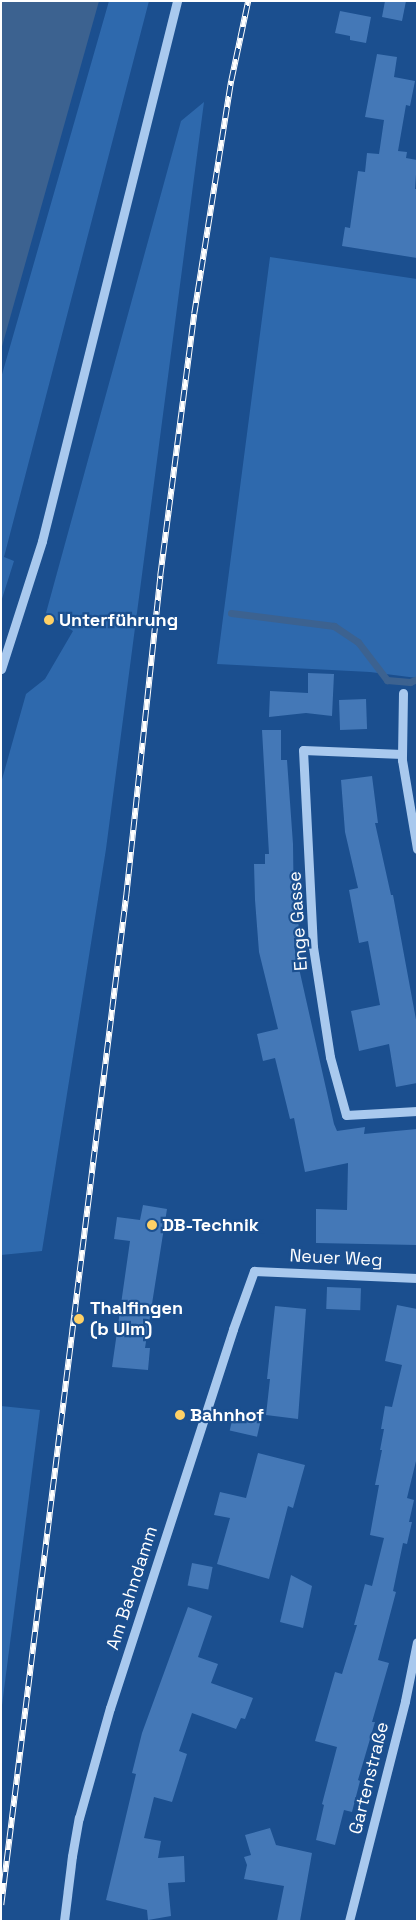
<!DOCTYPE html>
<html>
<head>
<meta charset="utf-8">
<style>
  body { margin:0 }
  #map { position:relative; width:418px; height:1922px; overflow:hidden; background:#1b4f8f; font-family:"Space Grotesk",sans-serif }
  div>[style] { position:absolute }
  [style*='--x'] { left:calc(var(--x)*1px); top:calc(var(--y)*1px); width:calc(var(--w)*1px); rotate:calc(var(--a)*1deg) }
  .green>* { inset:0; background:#2e69ad }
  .water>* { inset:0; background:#3c6290 }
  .stream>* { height:7px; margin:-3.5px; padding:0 3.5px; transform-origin:3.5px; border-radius:3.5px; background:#3c6290 }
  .building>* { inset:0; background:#4478b7; transform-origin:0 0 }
  .minor>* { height:9px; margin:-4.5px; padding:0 4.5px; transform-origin:4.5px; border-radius:4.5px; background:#a9c9ee }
  .rail>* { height:5.5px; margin-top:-2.75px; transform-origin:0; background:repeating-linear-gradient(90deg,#1b4f8f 0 11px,#fff 0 22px); box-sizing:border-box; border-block:1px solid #fff }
  .dots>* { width:14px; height:14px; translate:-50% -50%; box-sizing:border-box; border:2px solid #1b4f8f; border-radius:50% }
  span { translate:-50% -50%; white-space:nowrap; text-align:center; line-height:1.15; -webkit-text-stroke:4.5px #1b4f8f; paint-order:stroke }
  .poi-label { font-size:18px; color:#fff; font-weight:700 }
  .left { translate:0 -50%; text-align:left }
  .street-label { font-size:18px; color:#fff }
  .frame { position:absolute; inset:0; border:2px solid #fff; pointer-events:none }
</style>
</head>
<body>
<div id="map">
  <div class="green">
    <i style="clip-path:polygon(109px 1px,149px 1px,4px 557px,14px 561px,1px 602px,1px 378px)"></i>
    <i style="clip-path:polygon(204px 102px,106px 849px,42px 1251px,1px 1255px,1px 783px,26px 694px,45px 679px,73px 631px,46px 613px,181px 121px)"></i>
    <i style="clip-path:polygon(270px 257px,417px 279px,417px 678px,370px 672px,217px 664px)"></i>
    <i style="clip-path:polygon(1px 1406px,40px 1410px,1px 1713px)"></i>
  </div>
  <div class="water">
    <i style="clip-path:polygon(1px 1px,99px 1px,1px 350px)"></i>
  </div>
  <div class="stream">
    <i style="--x:231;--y:613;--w:104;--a:7.2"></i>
    <i style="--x:334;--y:626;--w:29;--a:34"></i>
    <i style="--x:358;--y:642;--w:48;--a:52.7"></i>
    <i style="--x:387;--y:680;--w:23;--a:5"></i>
    <i style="--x:410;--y:682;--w:8;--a:-23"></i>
  </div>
  <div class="building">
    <i style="clip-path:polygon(385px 1px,406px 1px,402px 21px,382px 17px)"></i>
    <i style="clip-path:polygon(340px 11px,371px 17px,366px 43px,350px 40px,350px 36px,335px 33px)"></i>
    <i style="clip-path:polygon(377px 54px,397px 57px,394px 77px,415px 81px,410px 106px,406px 105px,398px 151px,407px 152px,406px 158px,417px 160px,415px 189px,417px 189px,417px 258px,342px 246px,345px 227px,350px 228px,358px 171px,365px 172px,367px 153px,379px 154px,384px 120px,365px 117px)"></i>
    <i style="clip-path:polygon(308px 673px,334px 674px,332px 716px,306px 713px,269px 717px,270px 691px,308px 693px)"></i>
    <i style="left:366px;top:699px;width:30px;height:27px;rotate:88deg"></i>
    <i style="clip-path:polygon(262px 730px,281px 730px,281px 760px,287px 760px,293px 844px,294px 918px,298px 918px,300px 946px,294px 946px,334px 1124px,337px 1131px,365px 1127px,364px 1134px,417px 1129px,417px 1245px,316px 1243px,316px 1209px,347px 1210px,348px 1163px,305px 1172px,294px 1118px,290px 1119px,275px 1058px,263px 1061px,257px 1034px,278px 1029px,259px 952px,255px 900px,254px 864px,265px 864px,265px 854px,269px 854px)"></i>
    <i style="clip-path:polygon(372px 776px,378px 823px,375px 823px,391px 895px,393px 895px,417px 1025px,417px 1083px,396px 1087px,389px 1044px,359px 1051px,351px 1011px,380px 1005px,368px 941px,359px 943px,349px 890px,358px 888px,345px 832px,341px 780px)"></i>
    <i style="clip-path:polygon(143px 1205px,167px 1209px,145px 1348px,150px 1348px,148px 1370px,112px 1367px,130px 1241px,114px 1239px,117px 1217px,140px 1220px)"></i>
    <i style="left:327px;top:1287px;width:34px;height:22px;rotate:2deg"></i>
    <i style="clip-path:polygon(397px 1305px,417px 1309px,417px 1457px,407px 1498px,414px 1500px,409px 1522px,412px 1522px,407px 1544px,403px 1543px,393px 1591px,396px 1592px,378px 1660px,389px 1663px,372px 1722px,375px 1722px,358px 1780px,360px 1781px,352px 1812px,344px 1810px,335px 1845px,316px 1840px,324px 1805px,322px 1804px,337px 1747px,315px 1741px,335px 1672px,342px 1674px,357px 1625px,354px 1625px,365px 1584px,372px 1586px,384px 1538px,370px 1535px,379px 1485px,375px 1485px,382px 1450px,380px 1450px,384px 1429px,381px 1429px,385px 1406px,392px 1407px,402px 1365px,385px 1361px)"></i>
    <i style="clip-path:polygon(275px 1306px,306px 1309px,298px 1419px,266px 1415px,270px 1379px,267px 1379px)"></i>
    <i style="left:234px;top:1412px;width:28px;height:19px;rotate:13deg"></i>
    <i style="clip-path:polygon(258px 1453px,305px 1465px,293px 1508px,288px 1506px,269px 1579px,217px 1564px,230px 1518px,214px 1515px,220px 1492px,246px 1498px)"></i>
    <i style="left:192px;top:1563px;width:21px;height:23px;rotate:11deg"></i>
    <i style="clip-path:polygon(291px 1575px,312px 1586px,303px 1628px,280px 1622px)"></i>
    <i style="clip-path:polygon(188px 1607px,212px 1616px,198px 1657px,218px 1664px,211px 1683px,253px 1698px,245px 1719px,241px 1718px,236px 1729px,192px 1713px,179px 1751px,187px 1754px,172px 1802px,154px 1797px,144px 1838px,161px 1841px,158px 1858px,184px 1856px,185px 1882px,168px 1883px,171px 1916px,148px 1920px,147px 1910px,106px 1900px,136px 1774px,132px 1773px,142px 1733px)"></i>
    <i style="clip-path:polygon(270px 1828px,276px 1845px,312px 1853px,300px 1921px,277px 1921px,284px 1886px,244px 1879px,247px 1865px,244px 1857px,251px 1855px,245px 1835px)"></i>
  </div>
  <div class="minor">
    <i style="--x:1;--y:669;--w:134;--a:-72.2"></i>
    <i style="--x:42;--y:541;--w:557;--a:-75.96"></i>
    <i style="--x:403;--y:693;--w:67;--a:90.9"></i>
    <i style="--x:402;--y:760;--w:90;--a:80.4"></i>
    <i style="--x:402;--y:754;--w:99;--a:-177.7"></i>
    <i style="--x:303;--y:750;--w:197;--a:87.1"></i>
    <i style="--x:313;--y:947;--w:111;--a:81.2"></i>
    <i style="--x:330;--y:1057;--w:60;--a:74.6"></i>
    <i style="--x:346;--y:1115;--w:71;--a:-3.2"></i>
    <i style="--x:64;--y:1921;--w:65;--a:-83"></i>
    <i style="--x:72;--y:1856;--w:39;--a:-80"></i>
    <i style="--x:79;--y:1818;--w:114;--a:-74.3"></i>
    <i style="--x:110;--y:1708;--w:398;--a:-72"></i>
    <i style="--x:233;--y:1329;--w:62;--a:-70.1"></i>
    <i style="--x:254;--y:1271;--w:163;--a:2.5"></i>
    <i style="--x:349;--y:1921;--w:227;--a:-75.7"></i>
    <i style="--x:405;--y:1701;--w:60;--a:-78.5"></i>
  </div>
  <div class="rail">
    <i style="--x:1;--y:1905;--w:1017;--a:-82.94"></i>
    <i style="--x:126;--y:896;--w:322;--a:-83.9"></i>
    <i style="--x:160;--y:576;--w:264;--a:-82.6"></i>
    <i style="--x:194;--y:314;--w:236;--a:-81"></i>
    <i style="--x:231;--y:81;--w:82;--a:-78"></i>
  </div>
  <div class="dots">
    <i style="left:49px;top:620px;background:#ffd166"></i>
    <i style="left:152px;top:1225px;background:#ffd166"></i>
    <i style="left:79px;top:1319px;background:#ffd166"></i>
    <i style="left:180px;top:1415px;background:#ffd166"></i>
  </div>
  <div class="poi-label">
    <span class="left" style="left:59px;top:620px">Unterführung</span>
    <span class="left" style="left:162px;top:1225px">DB-Technik</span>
    <span class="left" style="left:90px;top:1319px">Thalfingen<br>(b Ulm)</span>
    <span class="left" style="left:190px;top:1415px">Bahnhof</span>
  </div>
  <div class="street-label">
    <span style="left:298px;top:921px;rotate:-94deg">Enge Gasse</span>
    <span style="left:336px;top:1258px;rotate:3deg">Neuer Weg</span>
    <span style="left:132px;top:1588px;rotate:-72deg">Am Bahndamm</span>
    <span style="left:369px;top:1778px;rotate:-76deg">Gartenstraße</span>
  </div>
  <div class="frame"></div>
</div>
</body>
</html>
